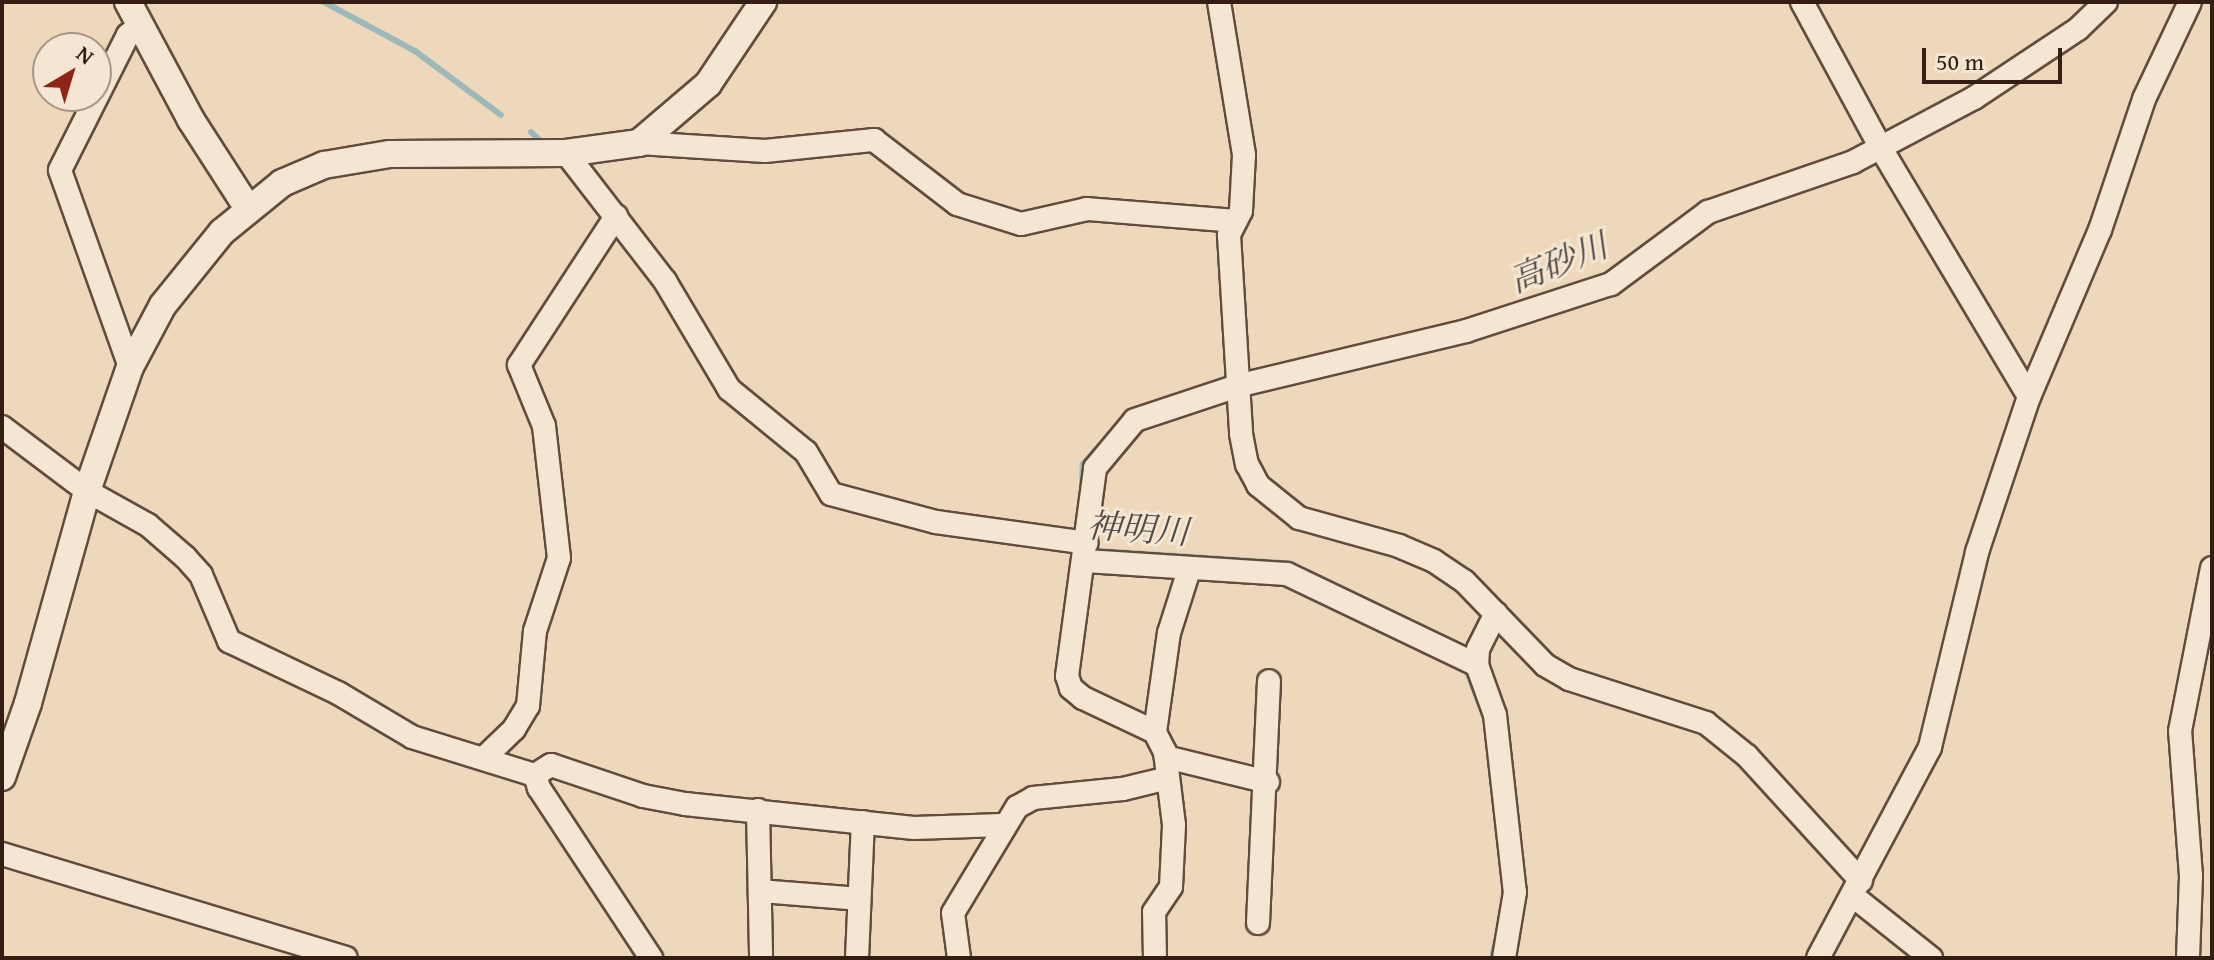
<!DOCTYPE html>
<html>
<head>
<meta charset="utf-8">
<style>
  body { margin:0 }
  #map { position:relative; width:2214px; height:960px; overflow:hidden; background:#eed8bb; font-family:"Gentium Book Plus","Noto Serif JP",serif }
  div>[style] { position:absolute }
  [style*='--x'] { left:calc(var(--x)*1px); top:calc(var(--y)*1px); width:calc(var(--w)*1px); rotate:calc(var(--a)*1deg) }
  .stream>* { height:6px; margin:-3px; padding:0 3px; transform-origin:3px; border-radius:3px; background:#9cb8b9 }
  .roads { filter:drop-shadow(2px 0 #624c3d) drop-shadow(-2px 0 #624c3d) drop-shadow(0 2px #624c3d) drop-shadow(0 -2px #624c3d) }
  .minor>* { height:22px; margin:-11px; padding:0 11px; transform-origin:11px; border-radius:11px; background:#f4e6d3 }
  .tertiary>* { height:26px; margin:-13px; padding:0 13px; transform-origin:13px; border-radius:13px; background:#f4e6d3 }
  span { translate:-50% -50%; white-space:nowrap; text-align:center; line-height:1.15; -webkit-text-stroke:6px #f4e6d3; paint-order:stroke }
  .water-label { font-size:34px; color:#534c45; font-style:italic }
  .frame { position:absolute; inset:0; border:4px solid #341e13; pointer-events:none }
  .north { position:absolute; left:32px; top:32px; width:80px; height:80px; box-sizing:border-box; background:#f4e6d3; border:2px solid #a79686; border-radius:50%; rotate:38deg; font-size:22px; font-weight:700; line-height:32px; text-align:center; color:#341e13 }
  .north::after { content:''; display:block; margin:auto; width:28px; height:36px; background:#8f2418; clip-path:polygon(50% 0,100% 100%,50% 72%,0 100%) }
  .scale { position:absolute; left:1922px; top:48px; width:140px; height:36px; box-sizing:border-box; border:4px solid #341e13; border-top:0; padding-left:10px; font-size:24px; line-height:28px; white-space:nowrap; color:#341e13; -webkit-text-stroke:6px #f4e6d3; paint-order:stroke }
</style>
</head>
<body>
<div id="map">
  <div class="stream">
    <i style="--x:324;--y:2;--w:103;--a:28.3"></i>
    <i style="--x:415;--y:51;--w:107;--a:36.7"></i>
    <i style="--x:531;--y:132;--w:16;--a:43"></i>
    <i style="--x:1082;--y:487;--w:23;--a:-88"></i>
    <i style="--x:1083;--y:464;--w:25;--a:-48"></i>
    <i style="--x:1099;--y:551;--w:188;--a:3.7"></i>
    <i style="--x:1287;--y:563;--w:104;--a:25.1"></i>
    <i style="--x:1465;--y:667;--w:41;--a:68.5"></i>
    <i style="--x:1492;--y:958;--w:18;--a:-77"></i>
  </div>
  <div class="roads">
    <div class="minor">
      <i style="--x:1219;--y:2;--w:155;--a:80.7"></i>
      <i style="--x:1244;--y:155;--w:56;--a:93.1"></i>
      <i style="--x:1241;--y:211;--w:27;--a:117"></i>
      <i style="--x:1229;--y:235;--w:199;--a:86.5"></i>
      <i style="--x:1241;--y:434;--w:31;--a:79"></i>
      <i style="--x:1247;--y:464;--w:24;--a:62"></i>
      <i style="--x:1258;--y:485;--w:53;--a:38.8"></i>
      <i style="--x:1299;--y:518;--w:104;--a:15.6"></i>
      <i style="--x:1399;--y:546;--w:38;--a:23"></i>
      <i style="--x:1434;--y:561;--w:36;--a:34"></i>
      <i style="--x:1464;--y:581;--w:117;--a:46"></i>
      <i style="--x:1545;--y:665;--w:28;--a:30"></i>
      <i style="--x:1569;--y:679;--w:144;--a:17.8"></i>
      <i style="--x:1706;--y:723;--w:53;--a:38.8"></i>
      <i style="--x:1747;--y:756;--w:169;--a:47.6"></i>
      <i style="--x:1802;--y:2;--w:168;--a:61.6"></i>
      <i style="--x:1882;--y:150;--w:287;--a:59.2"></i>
      <i style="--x:639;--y:143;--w:126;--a:3.6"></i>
      <i style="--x:765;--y:151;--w:110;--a:-5.8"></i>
      <i style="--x:874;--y:140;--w:105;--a:37.6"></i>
      <i style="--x:957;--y:204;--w:67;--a:17.4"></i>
      <i style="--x:1021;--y:224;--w:68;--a:-12.8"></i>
      <i style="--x:1087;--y:209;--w:148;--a:4.6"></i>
      <i style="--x:566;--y:153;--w:162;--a:52.3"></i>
      <i style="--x:665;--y:281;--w:126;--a:59.3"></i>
      <i style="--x:729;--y:389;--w:99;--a:39.3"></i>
      <i style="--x:806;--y:452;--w:49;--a:59.2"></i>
      <i style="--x:831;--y:494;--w:109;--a:14.9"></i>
      <i style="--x:936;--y:522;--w:152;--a:7.9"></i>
      <i style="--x:130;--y:367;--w:209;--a:-109.6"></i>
      <i style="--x:60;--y:170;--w:151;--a:-63.3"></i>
      <i style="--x:128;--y:35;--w:14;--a:-39"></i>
      <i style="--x:2;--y:427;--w:106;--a:37"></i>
      <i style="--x:87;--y:491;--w:70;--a:29.1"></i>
      <i style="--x:148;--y:525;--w:49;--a:40.9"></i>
      <i style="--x:185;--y:557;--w:24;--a:48"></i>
      <i style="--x:201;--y:575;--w:72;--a:67"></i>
      <i style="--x:229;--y:641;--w:121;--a:25.5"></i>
      <i style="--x:338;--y:693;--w:86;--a:30.7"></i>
      <i style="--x:412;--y:737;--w:129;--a:17.2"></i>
      <i style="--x:535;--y:775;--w:14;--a:73"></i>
      <i style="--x:539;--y:788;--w:204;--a:56.6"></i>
      <i style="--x:1085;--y:561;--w:202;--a:3.7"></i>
      <i style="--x:1287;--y:574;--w:211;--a:25.6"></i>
      <i style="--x:1477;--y:665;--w:53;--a:70.2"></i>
      <i style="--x:1495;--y:715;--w:178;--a:83.6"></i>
      <i style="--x:1515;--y:892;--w:67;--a:99.5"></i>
      <i style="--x:1477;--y:665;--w:16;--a:-86"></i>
      <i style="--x:1478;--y:649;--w:40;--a:-63.4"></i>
      <i style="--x:1155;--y:732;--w:100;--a:-82"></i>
      <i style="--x:1169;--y:633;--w:66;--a:-72.4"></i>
      <i style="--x:1166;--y:757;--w:105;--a:13.8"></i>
      <i style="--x:484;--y:758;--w:42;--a:-44"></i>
      <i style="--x:514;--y:729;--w:27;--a:-59"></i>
      <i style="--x:528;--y:706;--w:75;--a:-84.7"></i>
      <i style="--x:535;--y:631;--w:77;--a:-71.8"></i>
      <i style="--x:559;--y:558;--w:133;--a:-96.5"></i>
      <i style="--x:544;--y:426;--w:66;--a:-112.3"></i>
      <i style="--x:519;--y:365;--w:178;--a:-56.9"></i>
      <i style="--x:535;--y:775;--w:19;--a:-32"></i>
      <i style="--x:551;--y:765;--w:97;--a:18.6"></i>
      <i style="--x:643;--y:796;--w:43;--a:10.8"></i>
      <i style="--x:685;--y:804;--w:230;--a:6"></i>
      <i style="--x:914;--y:828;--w:88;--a:-2"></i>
      <i style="--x:758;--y:810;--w:148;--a:88.8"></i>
      <i style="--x:2;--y:854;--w:359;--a:16.8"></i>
      <i style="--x:760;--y:891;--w:99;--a:4.6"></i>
      <i style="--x:1853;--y:896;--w:100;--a:38.5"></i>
      <i style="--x:1258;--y:923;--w:242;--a:-87.4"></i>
      <i style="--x:857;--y:958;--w:136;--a:-87.5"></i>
      <i style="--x:959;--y:958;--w:45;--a:-97.6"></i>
      <i style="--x:953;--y:913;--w:124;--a:-58.9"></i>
      <i style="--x:1017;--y:807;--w:18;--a:-29"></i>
      <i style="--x:1033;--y:798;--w:90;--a:-5.7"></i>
      <i style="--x:1123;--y:789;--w:46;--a:-13.7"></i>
      <i style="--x:1155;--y:958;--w:46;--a:-91.2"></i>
      <i style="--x:1154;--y:912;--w:30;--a:-56"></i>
      <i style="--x:1171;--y:887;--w:62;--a:-87.2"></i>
      <i style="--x:1174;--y:825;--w:74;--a:-97"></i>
      <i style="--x:1165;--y:752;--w:22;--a:-117"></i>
      <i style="--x:1155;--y:732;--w:80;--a:-154.7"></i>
      <i style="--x:1083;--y:698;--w:16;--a:-140"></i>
      <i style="--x:1071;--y:688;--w:13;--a:-108"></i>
      <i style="--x:1067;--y:676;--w:210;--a:-82.3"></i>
      <i style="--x:1095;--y:468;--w:62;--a:-50.2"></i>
      <i style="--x:1135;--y:420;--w:108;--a:-18.4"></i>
      <i style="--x:1237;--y:386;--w:236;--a:-13.5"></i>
      <i style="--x:1466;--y:331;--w:152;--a:-18"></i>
      <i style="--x:1611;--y:284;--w:121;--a:-36.6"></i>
      <i style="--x:1708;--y:212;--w:153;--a:-19"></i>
      <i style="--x:1853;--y:162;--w:137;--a:-27.9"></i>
      <i style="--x:1974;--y:98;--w:125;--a:-33.6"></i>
      <i style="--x:2078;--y:29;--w:39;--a:-44"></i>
      <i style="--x:1818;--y:958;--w:239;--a:-62"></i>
      <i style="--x:1930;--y:747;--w:201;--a:-76.4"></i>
      <i style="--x:1977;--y:552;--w:163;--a:-71.5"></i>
      <i style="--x:2029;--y:397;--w:181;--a:-67"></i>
      <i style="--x:2100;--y:230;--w:138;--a:-71.4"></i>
      <i style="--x:2144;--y:99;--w:107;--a:-64.6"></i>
      <i style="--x:2188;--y:958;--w:82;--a:-87.9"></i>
      <i style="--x:2191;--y:876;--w:145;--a:-94.3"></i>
      <i style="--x:2180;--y:731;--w:166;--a:-78.9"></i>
    </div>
    <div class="tertiary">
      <i style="--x:128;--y:2;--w:134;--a:61.9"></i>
      <i style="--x:191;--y:120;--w:103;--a:57.2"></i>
      <i style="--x:2;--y:777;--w:78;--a:-70.6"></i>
      <i style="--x:28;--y:703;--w:220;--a:-74.4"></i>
      <i style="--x:87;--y:491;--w:131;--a:-70.9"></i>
      <i style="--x:130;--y:367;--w:70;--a:-62"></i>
      <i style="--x:163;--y:305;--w:94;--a:-51.1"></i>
      <i style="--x:222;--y:232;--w:77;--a:-39.2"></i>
      <i style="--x:282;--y:183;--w:46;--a:-23.2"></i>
      <i style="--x:324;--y:165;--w:67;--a:-9.5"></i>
      <i style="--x:390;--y:154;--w:176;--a:-0.3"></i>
      <i style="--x:566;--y:153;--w:74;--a:-7.8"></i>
      <i style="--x:639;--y:143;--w:91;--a:-40.5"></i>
      <i style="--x:708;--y:84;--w:99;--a:-56.1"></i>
    </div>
  </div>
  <div class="water-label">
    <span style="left:1558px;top:262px;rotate:-22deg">高砂川</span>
    <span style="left:1138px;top:528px;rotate:4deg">神明川</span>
  </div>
  <div class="frame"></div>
  <div class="north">N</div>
  <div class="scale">50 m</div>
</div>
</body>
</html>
